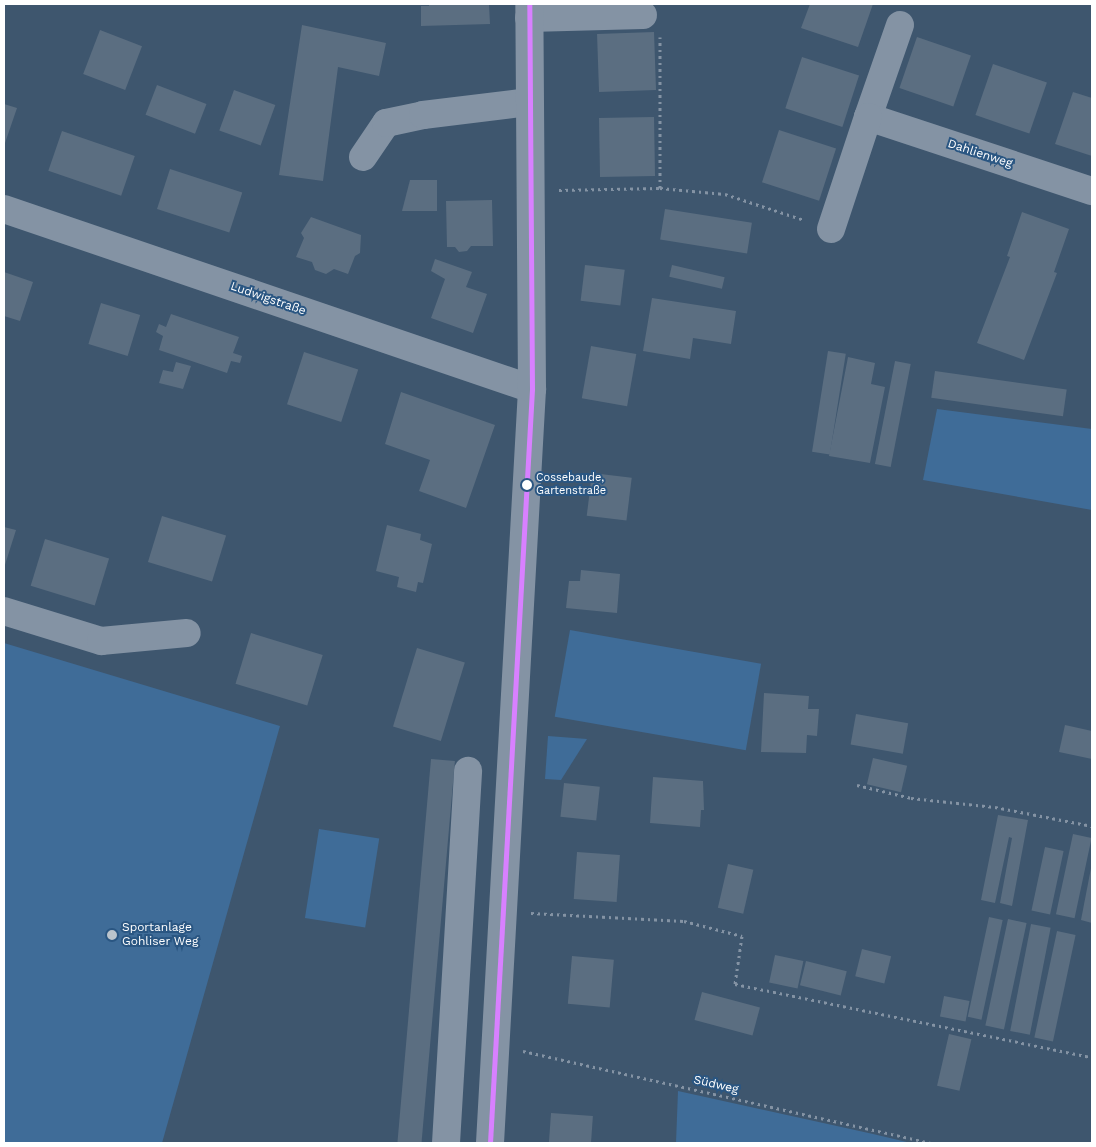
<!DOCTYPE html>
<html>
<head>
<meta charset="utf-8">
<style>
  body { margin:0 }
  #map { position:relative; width:1096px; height:1147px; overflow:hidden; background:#3e566e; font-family:"Work Sans",sans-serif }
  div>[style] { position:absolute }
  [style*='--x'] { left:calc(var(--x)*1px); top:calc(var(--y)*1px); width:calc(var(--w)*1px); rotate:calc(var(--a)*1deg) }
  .green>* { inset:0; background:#3f6c98; transform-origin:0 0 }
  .building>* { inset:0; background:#5b6e81; transform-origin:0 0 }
  .path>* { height:3px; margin-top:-1.5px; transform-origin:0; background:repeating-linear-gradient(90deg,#8493a4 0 2.5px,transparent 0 6.5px) }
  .minor>* { height:28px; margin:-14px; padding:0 14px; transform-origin:14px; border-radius:14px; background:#8493a4 }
  .bus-1>* { height:5px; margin:-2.5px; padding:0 2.5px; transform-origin:2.5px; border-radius:2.5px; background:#d880ff }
  .dots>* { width:14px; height:14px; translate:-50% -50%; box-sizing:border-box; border:2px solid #2a5682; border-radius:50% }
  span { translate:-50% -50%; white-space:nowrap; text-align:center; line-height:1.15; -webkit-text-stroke:4px #2a5682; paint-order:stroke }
  .bus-label { font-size:11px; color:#fff }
  .left { translate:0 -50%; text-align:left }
  .street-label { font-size:12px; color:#fff }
  .poi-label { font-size:12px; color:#fff }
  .frame { position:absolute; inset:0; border:5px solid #fff; pointer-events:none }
</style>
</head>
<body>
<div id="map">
  <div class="green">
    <i style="clip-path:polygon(937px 409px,1092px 429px,1092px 510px,923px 480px)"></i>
    <i style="left:570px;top:630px;width:194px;height:88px;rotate:10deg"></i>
    <i style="clip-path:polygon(4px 643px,280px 726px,162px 1143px,4px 1143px)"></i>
    <i style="clip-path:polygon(548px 736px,587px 739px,561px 780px,545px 779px)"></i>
    <i style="left:319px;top:829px;width:61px;height:90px;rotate:9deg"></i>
    <i style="clip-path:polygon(678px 1091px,873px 1134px,911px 1143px,676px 1143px)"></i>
  </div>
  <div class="building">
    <i style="clip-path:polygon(429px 4px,489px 4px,490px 24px,421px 26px,421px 6px,429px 6px)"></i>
    <i style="clip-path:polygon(810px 4px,873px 4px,858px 47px,801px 28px)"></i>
    <i style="clip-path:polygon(302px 25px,386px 43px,379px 76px,338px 67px,323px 181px,279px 175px)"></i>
    <i style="left:100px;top:30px;width:45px;height:47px;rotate:21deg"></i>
    <i style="left:654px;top:32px;width:58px;height:57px;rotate:88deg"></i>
    <i style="left:917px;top:37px;width:57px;height:54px;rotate:19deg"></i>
    <i style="left:802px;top:57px;width:60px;height:54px;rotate:18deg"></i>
    <i style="left:993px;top:64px;width:57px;height:54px;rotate:19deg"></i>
    <i style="left:157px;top:85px;width:53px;height:32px;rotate:21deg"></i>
    <i style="left:234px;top:90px;width:44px;height:43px;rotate:20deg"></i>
    <i style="clip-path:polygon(1073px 92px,1092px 98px,1092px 156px,1055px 144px)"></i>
    <i style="clip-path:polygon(4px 104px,17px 108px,4px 146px)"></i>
    <i style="left:654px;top:117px;width:59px;height:55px;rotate:89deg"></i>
    <i style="left:779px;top:130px;width:60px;height:55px;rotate:18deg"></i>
    <i style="left:62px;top:131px;width:77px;height:42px;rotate:19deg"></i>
    <i style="left:170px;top:169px;width:76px;height:42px;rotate:18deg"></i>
    <i style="clip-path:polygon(410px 180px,437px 180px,437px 211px,402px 211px)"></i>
    <i style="clip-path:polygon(492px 200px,493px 246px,471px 246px,467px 251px,459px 252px,455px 247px,447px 247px,446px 201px)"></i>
    <i style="left:665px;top:209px;width:88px;height:31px;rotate:9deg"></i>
    <i style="clip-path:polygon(1022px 212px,1069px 229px,1054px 272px,1057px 273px,1024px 360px,977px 343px,1010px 257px,1007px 256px)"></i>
    <i style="clip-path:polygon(311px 217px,361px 235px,360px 253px,355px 256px,348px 274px,334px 269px,326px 274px,315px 270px,312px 262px,296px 257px,304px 238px,301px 233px)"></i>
    <i style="clip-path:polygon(435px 259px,472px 272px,466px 287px,487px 294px,473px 333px,431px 318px,445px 279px,431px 271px)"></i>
    <i style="left:585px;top:265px;width:40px;height:36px;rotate:7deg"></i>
    <i style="left:672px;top:265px;width:54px;height:12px;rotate:13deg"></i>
    <i style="clip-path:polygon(4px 272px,33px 282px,20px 321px,4px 316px)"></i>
    <i style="clip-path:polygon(652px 298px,736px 311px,731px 344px,693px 338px,690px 359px,643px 351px)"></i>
    <i style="left:101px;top:303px;width:41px;height:43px;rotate:17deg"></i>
    <i style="clip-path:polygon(171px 314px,239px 337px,233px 353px,242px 356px,240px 363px,231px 361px,227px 373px,159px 350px,163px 336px,156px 332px,159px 324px,166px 327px)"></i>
    <i style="left:591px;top:346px;width:46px;height:53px;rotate:10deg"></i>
    <i style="left:828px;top:351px;width:18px;height:102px;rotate:9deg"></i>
    <i style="left:304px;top:352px;width:57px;height:55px;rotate:18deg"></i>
    <i style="clip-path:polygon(848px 357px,875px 363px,871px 384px,885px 387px,870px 463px,829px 456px)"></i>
    <i style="left:895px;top:361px;width:16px;height:105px;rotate:11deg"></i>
    <i style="clip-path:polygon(176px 362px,191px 366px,183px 389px,159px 383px,163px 370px,173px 372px)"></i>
    <i style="left:935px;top:371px;width:133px;height:27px;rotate:8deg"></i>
    <i style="clip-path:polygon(401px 392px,495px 425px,466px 508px,419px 491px,430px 460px,385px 444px)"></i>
    <i style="left:592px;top:473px;width:40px;height:43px;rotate:7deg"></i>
    <i style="left:162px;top:516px;width:67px;height:48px;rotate:17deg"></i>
    <i style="clip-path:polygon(387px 525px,421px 534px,420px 540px,432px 544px,423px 583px,418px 582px,416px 592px,397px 587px,399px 577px,376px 571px)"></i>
    <i style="clip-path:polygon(4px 527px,16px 530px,4px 568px)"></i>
    <i style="left:45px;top:539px;width:67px;height:49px;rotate:17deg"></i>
    <i style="clip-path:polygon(581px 570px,620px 574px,617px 613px,566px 608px,569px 581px,580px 581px)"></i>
    <i style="left:251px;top:633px;width:75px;height:53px;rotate:17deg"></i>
    <i style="left:417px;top:648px;width:50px;height:82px;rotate:17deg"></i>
    <i style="clip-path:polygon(764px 693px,809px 696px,808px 709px,819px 709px,817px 736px,807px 735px,806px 753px,761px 752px)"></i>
    <i style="left:856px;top:714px;width:53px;height:31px;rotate:10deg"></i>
    <i style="clip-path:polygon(1065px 725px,1092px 731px,1092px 759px,1059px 752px)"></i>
    <i style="left:873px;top:758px;width:35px;height:27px;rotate:13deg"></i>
    <i style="left:431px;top:759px;width:24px;height:385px;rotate:5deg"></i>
    <i style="clip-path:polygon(653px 777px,703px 781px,704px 810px,701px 810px,700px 827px,650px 823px)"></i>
    <i style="left:564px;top:783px;width:36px;height:34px;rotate:6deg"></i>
    <i style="clip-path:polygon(998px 815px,1028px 820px,1012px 906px,1000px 903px,1012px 838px,1009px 837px,995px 903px,981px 900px)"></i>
    <i style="left:1073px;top:834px;width:19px;height:82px;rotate:12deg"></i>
    <i style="left:1045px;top:847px;width:19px;height:65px;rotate:12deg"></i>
    <i style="left:577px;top:852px;width:43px;height:47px;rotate:4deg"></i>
    <i style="left:728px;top:864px;width:26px;height:45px;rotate:13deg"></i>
    <i style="clip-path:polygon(1091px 868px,1092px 868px,1092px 923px,1081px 920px)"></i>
    <i style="left:989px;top:917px;width:14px;height:102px;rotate:12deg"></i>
    <i style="left:1008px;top:919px;width:19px;height:109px;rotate:12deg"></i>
    <i style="left:1031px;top:924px;width:20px;height:109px;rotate:11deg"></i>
    <i style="left:1057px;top:931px;width:19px;height:109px;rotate:12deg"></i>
    <i style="left:862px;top:949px;width:30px;height:28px;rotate:14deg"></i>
    <i style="left:775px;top:955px;width:29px;height:28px;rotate:12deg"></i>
    <i style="left:572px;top:956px;width:42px;height:48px;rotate:5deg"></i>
    <i style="left:806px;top:961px;width:42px;height:25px;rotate:14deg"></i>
    <i style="left:702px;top:992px;width:60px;height:29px;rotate:15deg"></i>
    <i style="left:944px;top:996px;width:26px;height:21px;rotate:11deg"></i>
    <i style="left:949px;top:1034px;width:23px;height:53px;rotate:13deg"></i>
    <i style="left:551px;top:1113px;width:42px;height:30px;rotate:4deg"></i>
  </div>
  <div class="path">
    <i style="--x:660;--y:188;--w:151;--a:-90"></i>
    <i style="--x:559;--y:190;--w:101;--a:-1.1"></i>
    <i style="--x:660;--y:188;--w:65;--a:5.3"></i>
    <i style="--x:725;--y:194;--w:83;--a:18.2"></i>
    <i style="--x:857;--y:785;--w:56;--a:13.5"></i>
    <i style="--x:911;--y:798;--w:84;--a:6.1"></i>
    <i style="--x:995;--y:807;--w:99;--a:11.1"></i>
    <i style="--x:531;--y:913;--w:153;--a:3"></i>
    <i style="--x:684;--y:921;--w:60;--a:14.5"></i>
    <i style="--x:742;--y:936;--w:49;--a:98.3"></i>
    <i style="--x:735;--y:984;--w:364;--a:11.6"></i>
    <i style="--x:523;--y:1051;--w:419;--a:12.7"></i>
  </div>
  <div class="minor">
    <i style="--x:529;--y:18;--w:114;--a:-1.5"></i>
    <i style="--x:900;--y:25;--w:97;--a:109.2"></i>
    <i style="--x:868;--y:117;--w:236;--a:18.3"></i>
    <i style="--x:363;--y:157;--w:41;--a:-55.9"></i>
    <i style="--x:386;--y:123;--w:38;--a:-12"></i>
    <i style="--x:423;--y:115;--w:107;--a:-7"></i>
    <i style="--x:4;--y:209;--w:558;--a:18.82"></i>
    <i style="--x:831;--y:229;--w:118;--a:-71.7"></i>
    <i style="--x:4;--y:611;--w:102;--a:17.2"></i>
    <i style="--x:101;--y:641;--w:86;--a:-5.3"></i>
    <i style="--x:446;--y:1143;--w:373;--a:-86.6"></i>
    <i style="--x:490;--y:1143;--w:755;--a:-86.81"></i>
    <i style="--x:532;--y:389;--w:385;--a:-90.4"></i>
  </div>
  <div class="bus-1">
    <i style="--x:490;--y:1143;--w:755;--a:-86.81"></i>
    <i style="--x:532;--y:389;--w:385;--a:-90.4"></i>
  </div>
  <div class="dots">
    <i style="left:527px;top:485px;background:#fff"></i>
    <i style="left:112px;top:935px;background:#bbc4cc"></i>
  </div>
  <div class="bus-label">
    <span class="left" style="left:536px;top:485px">Cossebaude,<br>Gartenstraße</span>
  </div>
  <div class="street-label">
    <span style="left:980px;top:154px;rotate:18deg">Dahlienweg</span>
    <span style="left:268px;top:299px;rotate:19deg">Ludwigstraße</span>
    <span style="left:716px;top:1085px;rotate:13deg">Südweg</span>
  </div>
  <div class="poi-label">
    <span class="left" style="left:122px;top:935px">Sportanlage<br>Gohliser Weg</span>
  </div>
  <div class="frame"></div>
</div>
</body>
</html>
